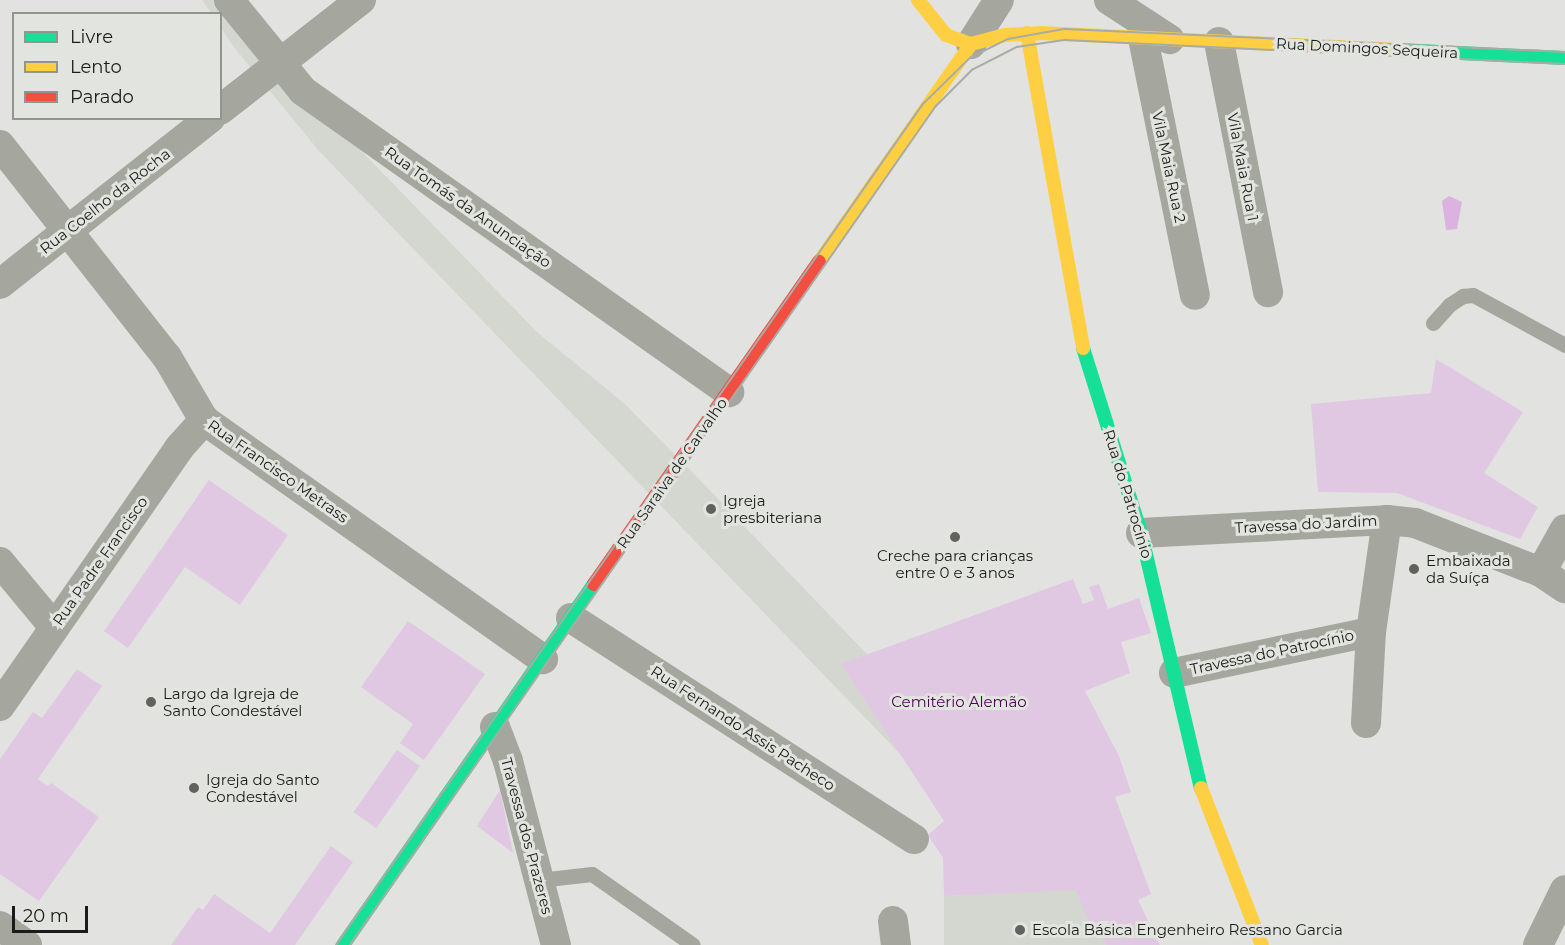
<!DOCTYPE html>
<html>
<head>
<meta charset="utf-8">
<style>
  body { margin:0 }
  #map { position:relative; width:1565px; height:945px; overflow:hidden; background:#e2e3e0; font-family:Montserrat,sans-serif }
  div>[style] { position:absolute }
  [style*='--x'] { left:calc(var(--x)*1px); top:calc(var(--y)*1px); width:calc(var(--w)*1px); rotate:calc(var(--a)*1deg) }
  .built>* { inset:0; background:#d4d7cf }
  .green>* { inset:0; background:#e0c8e2; transform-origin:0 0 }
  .water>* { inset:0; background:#dcb3e0 }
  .lane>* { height:15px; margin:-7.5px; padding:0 7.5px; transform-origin:7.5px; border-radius:7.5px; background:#a5a79e }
  .street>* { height:30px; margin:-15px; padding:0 15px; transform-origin:15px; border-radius:15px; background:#a5a79e }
  .fast>* { height:14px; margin:-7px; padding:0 7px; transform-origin:7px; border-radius:7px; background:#16e098 }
  .slow>* { height:14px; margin:-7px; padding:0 7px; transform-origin:7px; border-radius:7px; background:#ffcf43 }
  .jam>* { height:14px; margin:-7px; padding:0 7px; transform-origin:7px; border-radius:7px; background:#f24e42 }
  .tram>* { height:1.5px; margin:-0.75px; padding:0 0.75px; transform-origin:0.75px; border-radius:0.75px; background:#a9aba5 }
  .dots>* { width:16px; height:16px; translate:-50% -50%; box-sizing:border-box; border:3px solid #e2e4df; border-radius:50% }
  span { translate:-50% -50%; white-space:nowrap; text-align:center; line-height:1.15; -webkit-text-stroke:6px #e2e4df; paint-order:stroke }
  .street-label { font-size:15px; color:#1b1b1a }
  .poi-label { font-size:15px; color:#1b1b1a }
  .left { translate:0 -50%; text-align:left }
  .park-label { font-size:15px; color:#4b0154 }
  .legend { position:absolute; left:12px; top:12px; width:210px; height:108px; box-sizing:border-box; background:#e2e4df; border:2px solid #929490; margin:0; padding:8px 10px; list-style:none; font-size:18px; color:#1b1b1a }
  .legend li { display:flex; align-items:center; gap:12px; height:30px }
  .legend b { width:30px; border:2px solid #929490 }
  .scale { position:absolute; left:12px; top:906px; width:76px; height:27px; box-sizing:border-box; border:3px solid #1b1b1a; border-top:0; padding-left:8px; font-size:18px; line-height:21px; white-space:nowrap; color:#1b1b1a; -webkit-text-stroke:4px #e2e4df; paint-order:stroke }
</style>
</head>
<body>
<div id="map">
  <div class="built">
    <i style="clip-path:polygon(202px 0,239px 0,341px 130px,537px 332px,626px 405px,697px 477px,959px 750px,1127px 945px,944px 945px,944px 896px,1032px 891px,319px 151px,233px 46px,221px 28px,220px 14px,211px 13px)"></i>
  </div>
  <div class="green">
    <i style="clip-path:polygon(1436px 359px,1523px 412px,1484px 473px,1538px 507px,1520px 539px,1397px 493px,1318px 492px,1311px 404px,1431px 393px)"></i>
    <i style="clip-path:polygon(209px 480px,288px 535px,240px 605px,185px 567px,128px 648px,104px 631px)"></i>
    <i style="clip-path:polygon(1073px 579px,1083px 604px,1094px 600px,1089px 587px,1099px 584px,1108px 609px,1139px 598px,1151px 633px,1121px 642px,1130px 673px,1085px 691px,1119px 756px,1131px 792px,1115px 797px,1151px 894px,1138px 900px,1160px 945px,1107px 945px,1086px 915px,1076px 890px,944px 896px,943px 858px,928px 835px,944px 821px,841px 664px)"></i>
    <i style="clip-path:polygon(408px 621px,485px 674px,424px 760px,400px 743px,413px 724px,361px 687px)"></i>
    <i style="clip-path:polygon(77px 669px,102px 686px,38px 779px,48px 786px,51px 783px,99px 817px,39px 901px,0 874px,0 759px,33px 712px,42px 718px)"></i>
    <i style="left:397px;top:750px;width:28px;height:76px;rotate:35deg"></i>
    <i style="clip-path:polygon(500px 790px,513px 853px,477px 826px)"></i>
    <i style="clip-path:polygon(331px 846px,353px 862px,295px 945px,171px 945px,198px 907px,203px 910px,214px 894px,270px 933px)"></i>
  </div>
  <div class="water">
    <i style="clip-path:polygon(1449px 196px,1462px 202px,1457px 229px,1446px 230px,1442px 201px)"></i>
  </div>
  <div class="lane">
    <i style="--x:1433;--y:323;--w:24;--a:-48"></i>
    <i style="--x:1449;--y:305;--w:17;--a:-33"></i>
    <i style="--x:1463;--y:296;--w:10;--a:-6"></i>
    <i style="--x:1473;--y:295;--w:105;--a:28.5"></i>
    <i style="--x:539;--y:880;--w:53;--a:-6.5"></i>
    <i style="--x:592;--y:874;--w:123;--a:35.1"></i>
  </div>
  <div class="street">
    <i style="--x:229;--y:0;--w:117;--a:50.9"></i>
    <i style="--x:303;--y:91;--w:522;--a:35.24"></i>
    <i style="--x:1109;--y:0;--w:72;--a:33"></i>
    <i style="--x:1143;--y:38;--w:262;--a:78.6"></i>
    <i style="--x:1219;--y:42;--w:255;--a:78.9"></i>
    <i style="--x:971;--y:44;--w:52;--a:-57.5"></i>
    <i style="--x:220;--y:110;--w:179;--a:-38"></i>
    <i style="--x:0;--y:145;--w:270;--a:51.8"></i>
    <i style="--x:167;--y:357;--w:73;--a:59.6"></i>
    <i style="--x:204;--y:420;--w:415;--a:35.2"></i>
    <i style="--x:0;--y:284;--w:268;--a:-38.3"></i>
    <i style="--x:1141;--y:533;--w:246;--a:-3"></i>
    <i style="--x:1387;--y:520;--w:28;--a:6"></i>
    <i style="--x:1415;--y:523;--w:135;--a:21.3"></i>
    <i style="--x:1541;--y:572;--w:29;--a:34"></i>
    <i style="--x:0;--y:562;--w:85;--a:50.3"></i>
    <i style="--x:1541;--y:572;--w:49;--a:-60.8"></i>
    <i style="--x:571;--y:618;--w:408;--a:32.8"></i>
    <i style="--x:1174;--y:673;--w:201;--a:-11.8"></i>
    <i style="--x:1371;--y:632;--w:113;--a:-81.9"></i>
    <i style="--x:0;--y:706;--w:314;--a:-55.2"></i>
    <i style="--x:179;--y:448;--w:38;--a:-48"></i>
    <i style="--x:1366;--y:723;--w:91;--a:-86.9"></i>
    <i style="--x:495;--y:727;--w:36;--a:69"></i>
    <i style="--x:508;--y:761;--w:190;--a:75.4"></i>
    <i style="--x:893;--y:921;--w:24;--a:83"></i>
    <i style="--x:0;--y:926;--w:33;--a:35"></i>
    <i style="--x:1538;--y:945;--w:61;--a:-63.9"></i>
  </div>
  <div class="fast">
    <i style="--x:1400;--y:50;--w:165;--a:2.8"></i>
    <i style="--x:1083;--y:348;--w:194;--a:72.6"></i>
    <i style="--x:1141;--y:533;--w:262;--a:76.8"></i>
    <i style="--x:343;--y:945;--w:440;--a:-55.2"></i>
  </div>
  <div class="slow">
    <i style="--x:918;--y:0;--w:45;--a:51.3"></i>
    <i style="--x:946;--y:35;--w:27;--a:20"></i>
    <i style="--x:971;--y:44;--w:35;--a:-15"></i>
    <i style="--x:1005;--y:35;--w:35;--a:-3"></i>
    <i style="--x:1040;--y:33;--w:360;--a:2.7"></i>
    <i style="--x:1027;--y:33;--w:320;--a:79.9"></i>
    <i style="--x:819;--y:262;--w:266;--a:-55.1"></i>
    <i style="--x:1201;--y:788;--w:168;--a:68.8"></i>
  </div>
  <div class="jam">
    <i style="--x:594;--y:584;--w:393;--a:-55.1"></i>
  </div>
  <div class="tram">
    <i style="--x:336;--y:945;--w:1026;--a:-55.09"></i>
    <i style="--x:923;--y:104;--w:66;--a:-44.4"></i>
    <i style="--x:970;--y:58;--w:42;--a:-26.6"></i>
    <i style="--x:1008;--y:39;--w:58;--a:-10"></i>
    <i style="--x:1065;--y:29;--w:501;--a:2.63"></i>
    <i style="--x:350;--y:945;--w:1023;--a:-55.07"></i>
    <i style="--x:936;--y:106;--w:51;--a:-45"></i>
    <i style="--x:972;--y:70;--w:51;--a:-27.1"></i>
    <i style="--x:1017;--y:47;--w:49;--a:-8.3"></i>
    <i style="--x:1065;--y:40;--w:501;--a:2.75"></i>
  </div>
  <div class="dots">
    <i style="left:711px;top:509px;background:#61615f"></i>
    <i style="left:955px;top:537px;background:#61615f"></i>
    <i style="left:1414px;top:569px;background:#61615f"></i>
    <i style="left:151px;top:702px;background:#61615f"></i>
    <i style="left:194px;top:788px;background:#61615f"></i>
    <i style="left:1020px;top:930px;background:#61615f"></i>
  </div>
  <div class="street-label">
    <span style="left:1367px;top:48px;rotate:3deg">Rua Domingos Sequeira</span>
    <span style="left:1169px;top:167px;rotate:78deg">Vila Maia Rua 2</span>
    <span style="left:1243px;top:167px;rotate:79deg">Vila Maia Rua 1</span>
    <span style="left:105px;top:201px;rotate:-38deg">Rua Coelho da Rocha</span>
    <span style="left:468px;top:207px;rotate:35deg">Rua Tomás da Anunciação</span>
    <span style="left:278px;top:471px;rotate:35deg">Rua Francisco Metrass</span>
    <span style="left:672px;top:473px;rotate:-55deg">Rua Saraiva de Carvalho</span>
    <span style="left:1128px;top:494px;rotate:73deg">Rua do Patrocínio</span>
    <span style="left:1306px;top:524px;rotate:-3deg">Travessa do Jardim</span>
    <span style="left:100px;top:561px;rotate:-55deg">Rua Padre Francisco</span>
    <span style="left:1272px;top:652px;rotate:-12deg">Travessa do Patrocínio</span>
    <span style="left:743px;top:728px;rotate:33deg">Rua Fernando Assis Pacheco</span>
    <span style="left:527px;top:836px;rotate:75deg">Travessa dos Prazeres</span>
  </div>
  <div class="poi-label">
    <span class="left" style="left:723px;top:509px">Igreja<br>presbiteriana</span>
    <span style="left:955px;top:564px">Creche para crianças<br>entre 0 e 3 anos</span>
    <span class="left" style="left:1426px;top:569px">Embaixada<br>da Suíça</span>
    <span class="left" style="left:163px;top:702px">Largo da Igreja de<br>Santo Condestável</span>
    <span class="left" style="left:206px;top:788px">Igreja do Santo<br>Condestável</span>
    <span class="left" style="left:1032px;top:930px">Escola Básica Engenheiro Ressano Garcia</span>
  </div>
  <div class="park-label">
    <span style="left:959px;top:702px">Cemitério Alemão</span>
  </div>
  <ul class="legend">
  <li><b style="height:8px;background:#16e098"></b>Livre</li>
  <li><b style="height:8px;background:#ffcf43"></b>Lento</li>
  <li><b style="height:8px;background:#f24e42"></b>Parado</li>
  </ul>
  <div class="scale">20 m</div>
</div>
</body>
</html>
